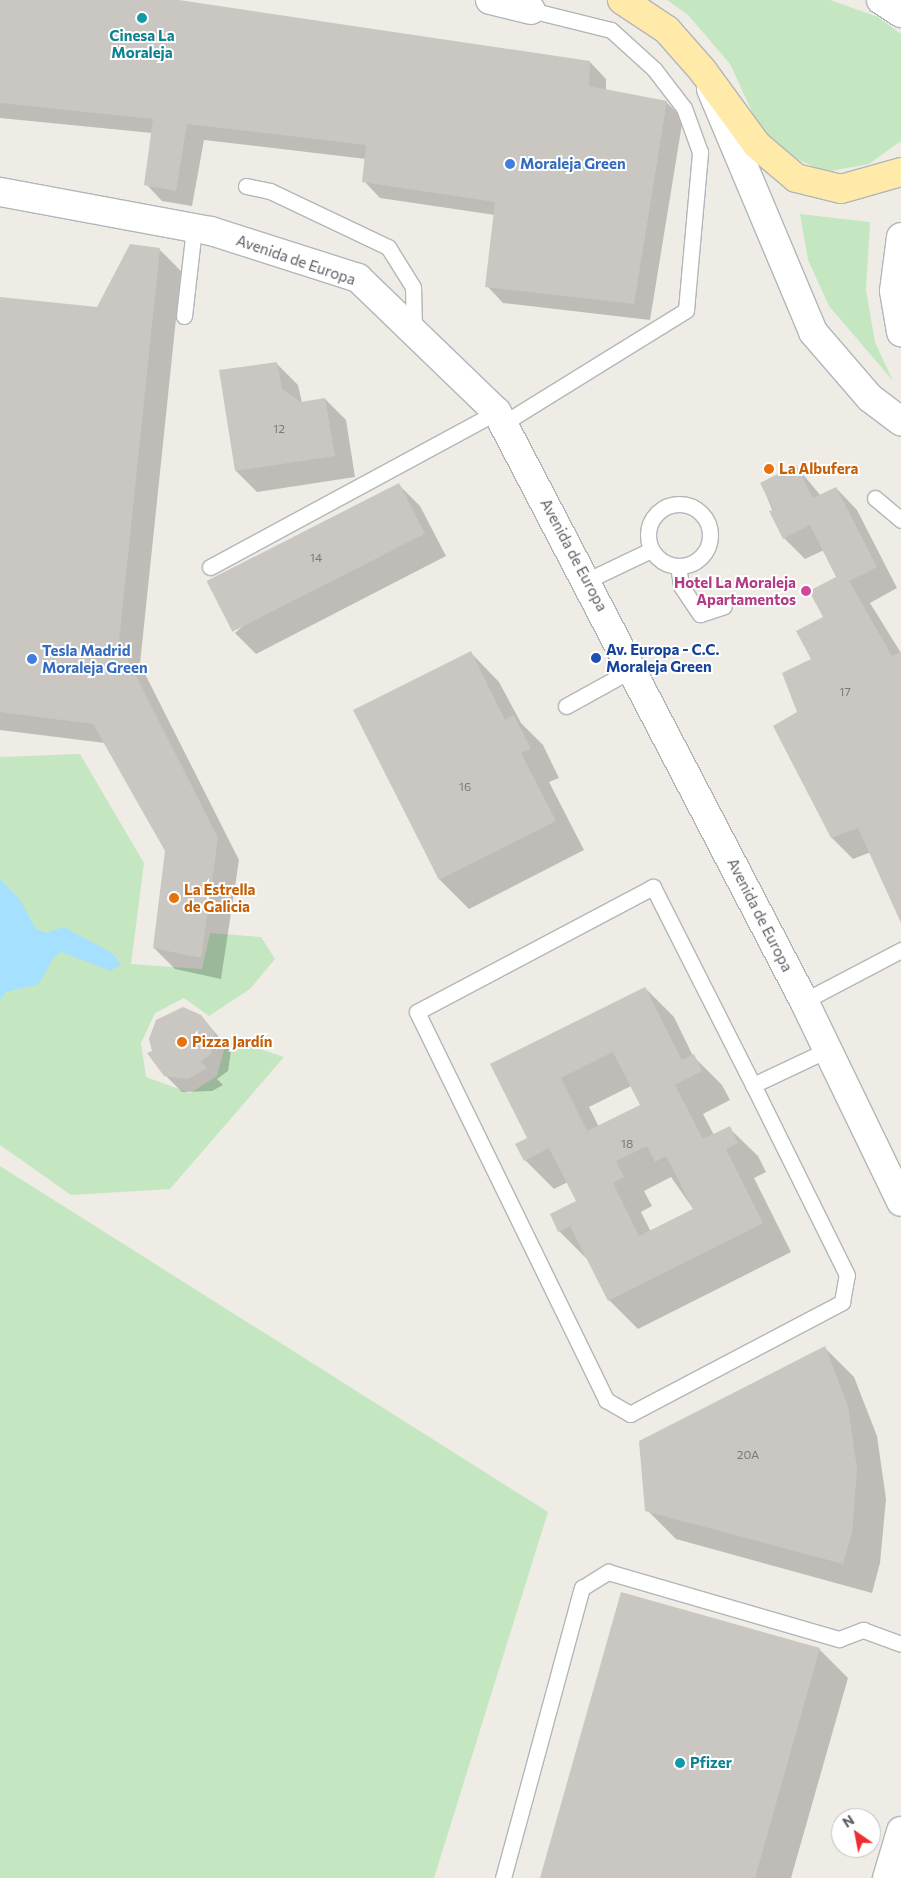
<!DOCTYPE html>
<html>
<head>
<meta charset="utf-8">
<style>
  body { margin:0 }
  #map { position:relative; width:901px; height:1878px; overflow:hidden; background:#efece5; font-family:Commissioner,sans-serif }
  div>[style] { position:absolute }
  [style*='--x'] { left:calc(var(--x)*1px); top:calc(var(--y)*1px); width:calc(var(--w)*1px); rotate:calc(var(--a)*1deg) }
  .green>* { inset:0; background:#c4e7c1 }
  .water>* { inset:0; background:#a5e0ff }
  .shadow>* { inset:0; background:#0003 }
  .building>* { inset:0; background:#cac7c2; transform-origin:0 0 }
  .roads { filter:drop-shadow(1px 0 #b2b6ba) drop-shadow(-1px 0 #b2b6ba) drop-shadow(0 1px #b2b6ba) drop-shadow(0 -1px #b2b6ba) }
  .service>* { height:15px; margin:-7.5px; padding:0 7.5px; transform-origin:7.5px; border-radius:7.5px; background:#fff }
  .service>.ring { margin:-7.5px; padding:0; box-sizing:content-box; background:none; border:15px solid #fff; border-radius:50% }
  .minor>* { height:28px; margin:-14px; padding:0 14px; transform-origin:14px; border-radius:14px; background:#fff }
  .primary>* { height:28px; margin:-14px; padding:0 14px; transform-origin:14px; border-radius:14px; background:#ffeaaa }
  .dots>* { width:14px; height:14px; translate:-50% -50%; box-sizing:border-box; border:2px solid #fff; border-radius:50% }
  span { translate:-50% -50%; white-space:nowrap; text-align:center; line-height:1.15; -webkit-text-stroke:4px #fff; paint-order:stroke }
  .number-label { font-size:12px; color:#787a7d }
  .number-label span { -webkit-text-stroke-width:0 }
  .culture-label { font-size:15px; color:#0d838f; font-weight:700 }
  .left { translate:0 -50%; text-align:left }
  .shop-label { font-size:15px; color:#366cbe; font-weight:700 }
  .street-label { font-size:15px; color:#5d6166 }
  .food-label { font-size:15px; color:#c56008; font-weight:700 }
  .hotel-label { font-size:15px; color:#b23c85; font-weight:700 }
  .right { translate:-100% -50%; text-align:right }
  .transit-label { font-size:15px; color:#164399; font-weight:700 }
  .north { position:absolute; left:831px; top:1808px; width:50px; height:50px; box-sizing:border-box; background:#fff; border:1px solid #bec0c2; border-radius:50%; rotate:327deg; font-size:14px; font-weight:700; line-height:20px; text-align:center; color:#5d6166 }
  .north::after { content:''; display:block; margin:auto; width:18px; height:22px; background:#ed2d2f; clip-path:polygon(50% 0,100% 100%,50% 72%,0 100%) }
</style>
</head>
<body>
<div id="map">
  <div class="green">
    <i style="clip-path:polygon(667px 0,830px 0,878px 17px,901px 34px,901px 141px,869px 164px,825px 172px,778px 150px,755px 118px,730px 64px,688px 15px)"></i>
    <i style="clip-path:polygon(800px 214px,870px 222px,866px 290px,875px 342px,893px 381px,829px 306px,808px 260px)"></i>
    <i style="clip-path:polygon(80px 754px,144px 863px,131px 964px,202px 969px,210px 933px,261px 937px,275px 959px,250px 989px,209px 1016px,184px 998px,155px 1013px,141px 1043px,146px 1077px,190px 1093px,217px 1076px,227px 1038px,284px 1057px,170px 1189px,71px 1195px,0 1145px,0 757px)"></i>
    <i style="clip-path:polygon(0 1166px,548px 1512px,434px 1878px,0 1878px)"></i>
  </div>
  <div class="water">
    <i style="clip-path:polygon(0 879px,20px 900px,36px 929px,46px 933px,64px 927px,112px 953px,121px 964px,111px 971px,61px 952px,54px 957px,39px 984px,6px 992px,0 1000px)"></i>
  </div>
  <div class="shadow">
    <i style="clip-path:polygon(0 0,170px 0,590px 62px,606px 79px,606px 90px,666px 102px,683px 118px,650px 320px,503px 303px,487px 286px,495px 215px,380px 198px,364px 181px,366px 159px,204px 140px,192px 206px,162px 201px,146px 184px,152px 133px,0 118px)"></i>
    <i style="clip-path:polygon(131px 245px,160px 250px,181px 271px,140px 664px,239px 860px,221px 979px,175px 969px,154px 948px,166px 851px,105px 743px,0 730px,0 298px,98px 308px)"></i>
    <i style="clip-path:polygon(277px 364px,298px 385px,302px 403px,325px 399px,346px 420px,355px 477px,257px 492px,236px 471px)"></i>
    <i style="clip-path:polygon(796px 466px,821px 496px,836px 488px,857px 510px,897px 588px,870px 603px,901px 653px,901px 920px,871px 852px,853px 859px,832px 838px,798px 712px,838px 577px,824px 550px,805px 559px,784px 538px,761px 483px)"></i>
    <i style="clip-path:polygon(399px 485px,420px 506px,446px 556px,256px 654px,235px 633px)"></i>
    <i style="clip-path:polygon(471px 653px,499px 682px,521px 723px,543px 745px,559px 778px,549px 782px,584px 850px,469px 909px,440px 880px)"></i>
    <i style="clip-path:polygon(evenodd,645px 988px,674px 1017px,693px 1056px,722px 1085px,730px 1100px,703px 1114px,714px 1135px,729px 1128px,758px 1156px,766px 1172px,754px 1178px,791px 1252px,638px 1329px,609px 1300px,589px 1261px,559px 1231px,578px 1202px,568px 1182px,554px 1189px,525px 1160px,529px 1138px,492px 1065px,645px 988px,631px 1086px,641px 1105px,599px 1127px,589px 1107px,631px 1086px,645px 988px,671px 1177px,694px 1210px,651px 1232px,641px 1212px,652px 1206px,644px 1191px,671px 1177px)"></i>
    <i style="clip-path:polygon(201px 1016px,231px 1051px,228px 1071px,217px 1079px,223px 1085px,212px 1091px,182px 1092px,165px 1075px)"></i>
    <i style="clip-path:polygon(825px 1348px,854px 1377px,877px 1436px,886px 1499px,880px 1563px,872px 1593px,676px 1539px,647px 1510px)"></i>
    <i style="clip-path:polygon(819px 1649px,848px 1678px,791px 1878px,541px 1878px)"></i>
  </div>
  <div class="building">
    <i style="clip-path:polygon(0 0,179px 0,590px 61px,589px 86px,667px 101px,634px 304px,485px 287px,495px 202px,362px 182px,366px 145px,187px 124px,176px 191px,144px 185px,153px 119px,0 103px)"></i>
    <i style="clip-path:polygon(130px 244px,160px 248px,119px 642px,218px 838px,201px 958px,153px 948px,165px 851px,93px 724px,0 712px,0 297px,97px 307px)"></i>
    <i style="clip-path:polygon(277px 362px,282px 389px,301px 402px,325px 398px,335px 456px,235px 471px,219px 370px)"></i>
    <i style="clip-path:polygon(796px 465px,813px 498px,836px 487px,877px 567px,849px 581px,892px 656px,901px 652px,901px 923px,858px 828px,831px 838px,773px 726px,797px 712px,782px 673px,811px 659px,796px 631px,823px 617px,809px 591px,836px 577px,810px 525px,783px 539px,769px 511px,774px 510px,760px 483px)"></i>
    <i style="left:399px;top:483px;width:57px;height:216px;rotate:63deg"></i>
    <i style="clip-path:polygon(471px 651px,505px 720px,514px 715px,531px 749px,521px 753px,556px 821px,439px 880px,353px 710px)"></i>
    <i style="clip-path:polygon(evenodd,645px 987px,682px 1060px,694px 1054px,702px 1071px,675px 1085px,703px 1139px,730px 1126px,738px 1143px,726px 1149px,763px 1223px,608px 1301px,570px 1226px,558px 1232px,550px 1214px,576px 1201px,549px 1148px,524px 1161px,515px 1144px,527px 1138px,490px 1064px,645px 987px,613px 1052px,640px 1105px,587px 1131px,561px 1078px,613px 1052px,645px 987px,647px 1146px,655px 1162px,666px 1156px,693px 1209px,639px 1236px,613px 1183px,624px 1177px,616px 1161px,647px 1146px)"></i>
    <i style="clip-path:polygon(183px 1007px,201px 1015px,215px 1033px,211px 1054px,201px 1062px,207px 1068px,188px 1079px,164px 1076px,147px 1053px,152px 1051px,149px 1039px,156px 1020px)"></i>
    <i style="clip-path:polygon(825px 1346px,848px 1406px,857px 1469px,852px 1533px,843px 1564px,645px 1511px,639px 1441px)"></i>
    <i style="clip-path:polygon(621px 1592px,820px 1648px,755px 1878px,540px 1878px)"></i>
  </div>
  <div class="roads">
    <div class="service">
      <i style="--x:246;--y:186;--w:25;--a:12"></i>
      <i style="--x:270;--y:191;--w:131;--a:25.4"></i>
      <i style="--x:388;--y:247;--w:47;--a:58"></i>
      <i style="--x:413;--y:287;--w:42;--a:88.6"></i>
      <i style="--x:184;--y:316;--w:89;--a:-83.5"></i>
      <i style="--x:504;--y:423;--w:214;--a:-31.8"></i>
      <i style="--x:686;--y:310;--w:159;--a:-84.9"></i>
      <i style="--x:700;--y:152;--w:47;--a:-110"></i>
      <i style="--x:684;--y:108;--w:49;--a:-127.6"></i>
      <i style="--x:654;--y:69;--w:58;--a:-137.8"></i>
      <i style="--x:611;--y:30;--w:82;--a:-166"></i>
      <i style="--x:875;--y:498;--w:34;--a:40"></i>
      <i class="ring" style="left:648px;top:504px;width:47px;height:47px"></i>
      <i style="--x:678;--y:566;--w:20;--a:81"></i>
      <i style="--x:681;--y:586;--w:34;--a:56"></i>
      <i style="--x:700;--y:614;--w:25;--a:-18"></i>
      <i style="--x:210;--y:567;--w:326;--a:-28.4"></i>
      <i style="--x:588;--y:580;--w:70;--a:-25.5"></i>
      <i style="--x:566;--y:706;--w:77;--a:-28.9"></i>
      <i style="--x:804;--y:1001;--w:110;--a:-27.7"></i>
      <i style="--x:753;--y:1085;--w:222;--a:-116.8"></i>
      <i style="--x:653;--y:887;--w:267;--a:152.1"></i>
      <i style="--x:417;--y:1012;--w:432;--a:64"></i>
      <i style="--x:606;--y:1400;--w:28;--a:30"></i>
      <i style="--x:630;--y:1414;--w:240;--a:-27.8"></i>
      <i style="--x:842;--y:1302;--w:27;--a:-80"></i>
      <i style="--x:847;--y:1275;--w:212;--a:-116.3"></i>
      <i style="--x:753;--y:1085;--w:82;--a:-25.3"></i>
      <i style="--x:503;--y:1878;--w:301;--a:-74.8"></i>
      <i style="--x:582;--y:1588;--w:31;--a:-32"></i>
      <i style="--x:608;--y:1572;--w:241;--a:16.2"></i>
      <i style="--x:839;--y:1639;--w:26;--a:-21"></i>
      <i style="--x:863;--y:1630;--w:40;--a:20.2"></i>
    </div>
    <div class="minor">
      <i style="--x:490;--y:0;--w:42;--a:13.7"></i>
      <i style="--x:881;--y:0;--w:24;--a:33"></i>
      <i style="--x:711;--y:89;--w:264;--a:67.2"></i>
      <i style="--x:813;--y:332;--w:87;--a:49.2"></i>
      <i style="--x:870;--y:398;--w:39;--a:37"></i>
      <i style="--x:0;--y:192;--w:215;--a:10.5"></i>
      <i style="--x:211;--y:231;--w:154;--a:17.7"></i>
      <i style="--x:358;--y:278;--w:193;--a:44"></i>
      <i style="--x:497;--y:412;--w:664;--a:62.47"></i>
      <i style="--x:804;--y:1001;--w:223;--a:64.2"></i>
      <i style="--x:901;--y:237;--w:54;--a:97.4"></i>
      <i style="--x:894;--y:291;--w:42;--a:80.3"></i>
      <i style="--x:887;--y:1878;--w:49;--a:-73.4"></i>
    </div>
    <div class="primary">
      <i style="--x:622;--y:0;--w:54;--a:33.7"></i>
      <i style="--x:667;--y:30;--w:55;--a:48.7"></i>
      <i style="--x:703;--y:71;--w:92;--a:53.9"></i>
      <i style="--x:757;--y:145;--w:51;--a:40.2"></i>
      <i style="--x:796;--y:178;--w:46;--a:13.7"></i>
      <i style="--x:841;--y:189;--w:62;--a:-15.8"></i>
    </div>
  </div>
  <div class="dots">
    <i style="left:142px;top:18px;background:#0f9aa8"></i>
    <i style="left:510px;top:164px;background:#3f7fe0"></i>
    <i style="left:769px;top:469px;background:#e8710a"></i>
    <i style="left:806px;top:591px;background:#d1479c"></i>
    <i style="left:596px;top:658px;background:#1a4fb4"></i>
    <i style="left:32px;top:659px;background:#3f7fe0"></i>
    <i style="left:174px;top:898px;background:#e8710a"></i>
    <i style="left:182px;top:1042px;background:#e8710a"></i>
    <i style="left:680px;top:1763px;background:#0f9aa8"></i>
  </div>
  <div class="number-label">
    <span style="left:279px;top:429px">12</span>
    <span style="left:316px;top:558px">14</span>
    <span style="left:845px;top:692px">17</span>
    <span style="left:465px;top:787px">16</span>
    <span style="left:627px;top:1144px">18</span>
    <span style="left:748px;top:1455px">20A</span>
  </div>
  <div class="culture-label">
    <span style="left:142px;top:44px">Cinesa La<br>Moraleja</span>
    <span class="left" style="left:690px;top:1763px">Pfizer</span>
  </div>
  <div class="shop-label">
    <span class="left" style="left:520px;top:164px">Moraleja Green</span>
    <span class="left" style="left:42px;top:659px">Tesla Madrid<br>Moraleja Green</span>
  </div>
  <div class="street-label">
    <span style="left:296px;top:260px;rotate:19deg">Avenida de Europa</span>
    <span style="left:574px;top:555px;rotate:62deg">Avenida de Europa</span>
    <span style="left:760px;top:915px;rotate:63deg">Avenida de Europa</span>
  </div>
  <div class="food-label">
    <span class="left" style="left:779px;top:469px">La Albufera</span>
    <span class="left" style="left:184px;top:898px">La Estrella<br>de Galicia</span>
    <span class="left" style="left:192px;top:1042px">Pizza Jardín</span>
  </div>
  <div class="hotel-label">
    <span class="right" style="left:796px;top:591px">Hotel La Moraleja<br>Apartamentos</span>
  </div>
  <div class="transit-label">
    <span class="left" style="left:606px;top:658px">Av. Europa - C.C.<br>Moraleja Green</span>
  </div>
  <div class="north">N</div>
</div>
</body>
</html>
